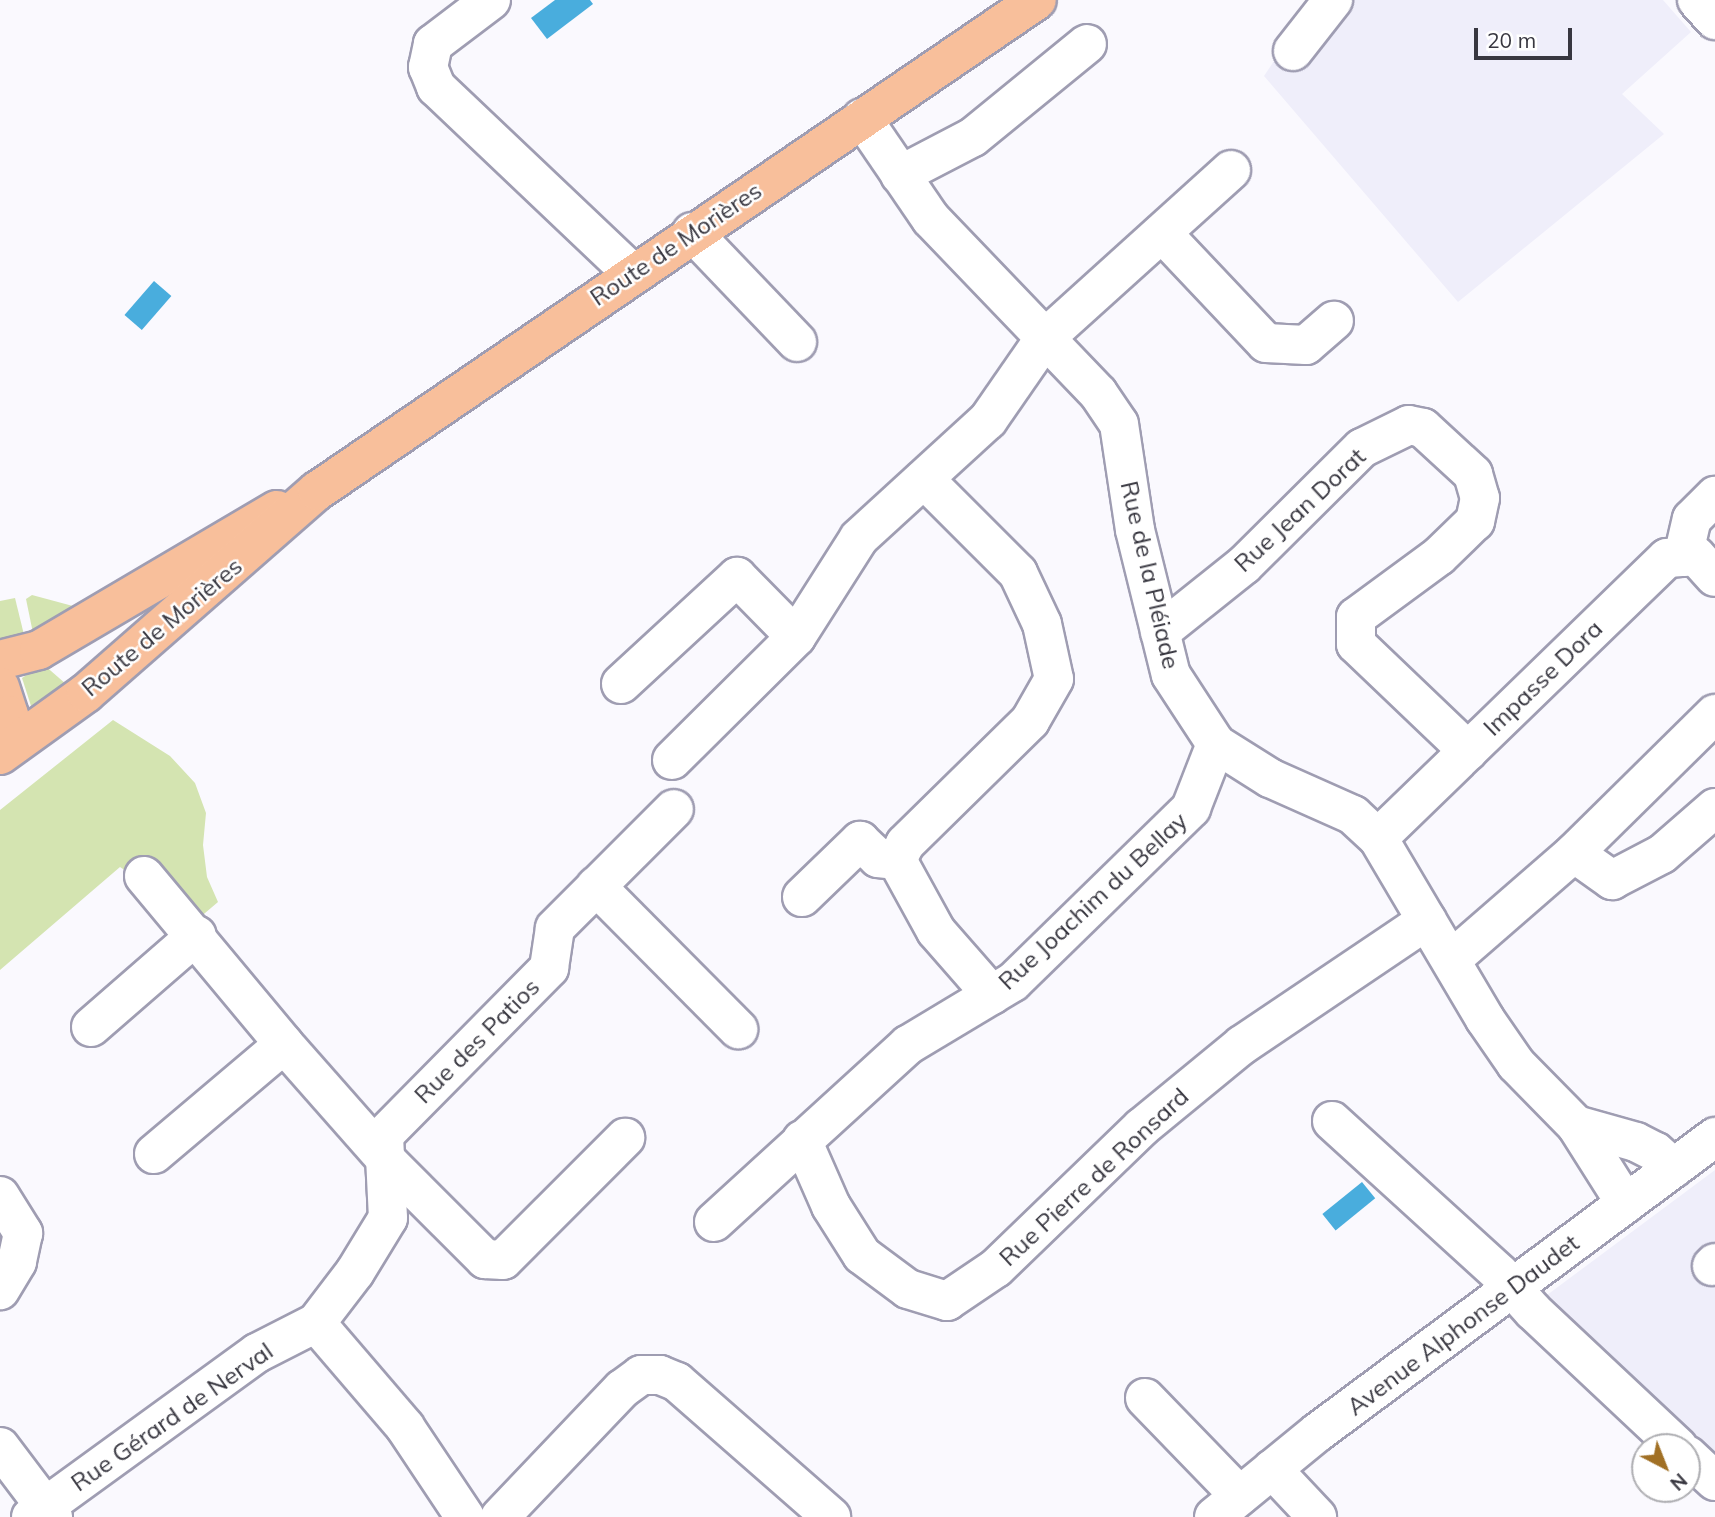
<!DOCTYPE html>
<html>
<head>
<meta charset="utf-8">
<style>
  body { margin:0 }
  #map { position:relative; width:1715px; height:1517px; overflow:hidden; background:#faf9fe; font-family:Mulish,sans-serif }
  div>[style] { position:absolute }
  [style*='--x'] { left:calc(var(--x)*1px); top:calc(var(--y)*1px); width:calc(var(--w)*1px); rotate:calc(var(--a)*1deg) }
  .built>* { inset:0; background:#efeefa }
  .green>* { inset:0; background:#d4e4b1 }
  .water>* { inset:0; background:#49addd; transform-origin:0 0 }
  .roads { filter:drop-shadow(2px 0 #9f9db2) drop-shadow(-2px 0 #9f9db2) drop-shadow(0 2px #9f9db2) drop-shadow(0 -2px #9f9db2) }
  .minor>* { height:38px; margin:-19px; padding:0 19px; transform-origin:19px; border-radius:19px; background:#fff }
  .major>* { height:38px; margin:-19px; padding:0 19px; transform-origin:19px; border-radius:19px; background:#f8bf9b }
  span { translate:-50% -50%; white-space:nowrap; text-align:center; line-height:1.15; -webkit-text-stroke:5px #fff; paint-order:stroke }
  .street-label { font-size:24px; color:#383740 }
  .north { position:absolute; left:1631px; top:1433px; width:70px; height:70px; box-sizing:border-box; background:#fff; border:2px solid #afafb3; border-radius:50%; rotate:138deg; font-size:19px; font-weight:700; line-height:28px; text-align:center; color:#383740 }
  .north::after { content:''; display:block; margin:auto; width:24px; height:32px; background:#a17025; clip-path:polygon(50% 0,100% 100%,50% 72%,0 100%) }
  .scale { position:absolute; left:1474px; top:28px; width:98px; height:32px; box-sizing:border-box; border:4px solid #383740; border-top:0; padding-left:9px; font-size:21px; line-height:24px; white-space:nowrap; color:#383740; -webkit-text-stroke:5px #fff; paint-order:stroke }
</style>
</head>
<body>
<div id="map">
  <div class="built">
    <i style="clip-path:polygon(1315px 0,1663px 0,1691px 32px,1622px 94px,1664px 134px,1458px 302px,1264px 76px)"></i>
    <i style="clip-path:polygon(1715px 1170px,1715px 1462px,1539px 1301px)"></i>
  </div>
  <div class="green">
    <i style="clip-path:polygon(32px 595px,84px 609px,34px 638px,26px 599px)"></i>
    <i style="clip-path:polygon(15px 598px,26px 643px,0 645px,0 601px)"></i>
    <i style="clip-path:polygon(43px 664px,74px 691px,32px 709px,22px 678px)"></i>
    <i style="clip-path:polygon(113px 720px,170px 756px,195px 783px,206px 813px,203px 845px,207px 877px,218px 902px,198px 919px,120px 867px,0 970px,0 810px)"></i>
  </div>
  <div class="water">
    <i style="clip-path:polygon(555px 0,590px 0,593px 4px,547px 39px,531px 18px)"></i>
    <i style="left:154px;top:281px;width:23px;height:45px;rotate:41deg"></i>
    <i style="left:1362px;top:1182px;width:21px;height:51px;rotate:51deg"></i>
  </div>
  <div class="roads">
    <div class="minor">
      <i style="--x:491;--y:0;--w:73;--a:142.8"></i>
      <i style="--x:433;--y:44;--w:24;--a:102"></i>
      <i style="--x:428;--y:67;--w:22;--a:68"></i>
      <i style="--x:436;--y:87;--w:270;--a:43.5"></i>
      <i style="--x:1697;--y:0;--w:27;--a:48"></i>
      <i style="--x:1293;--y:51;--w:65;--a:-51.9"></i>
      <i style="--x:862;--y:118;--w:122;--a:55.7"></i>
      <i style="--x:931;--y:219;--w:241;--a:46.2"></i>
      <i style="--x:1098;--y:393;--w:37;--a:56"></i>
      <i style="--x:1119;--y:424;--w:107;--a:81.4"></i>
      <i style="--x:1135;--y:530;--w:149;--a:76.1"></i>
      <i style="--x:1171;--y:675;--w:82;--a:56.9"></i>
      <i style="--x:1216;--y:744;--w:64;--a:32.2"></i>
      <i style="--x:1270;--y:778;--w:91;--a:24"></i>
      <i style="--x:1353;--y:815;--w:34;--a:43"></i>
      <i style="--x:1378;--y:838;--w:210;--a:59.4"></i>
      <i style="--x:1485;--y:1019;--w:55;--a:55.4"></i>
      <i style="--x:1516;--y:1064;--w:86;--a:45.5"></i>
      <i style="--x:1576;--y:1125;--w:93;--a:57.7"></i>
      <i style="--x:900;--y:175;--w:82;--a:-27.5"></i>
      <i style="--x:973;--y:137;--w:147;--a:-39.2"></i>
      <i style="--x:692;--y:232;--w:152;--a:46.3"></i>
      <i style="--x:1162;--y:233;--w:151;--a:46.6"></i>
      <i style="--x:1266;--y:343;--w:40;--a:2.9"></i>
      <i style="--x:1306;--y:345;--w:37;--a:-41"></i>
      <i style="--x:924;--y:479;--w:133;--a:45"></i>
      <i style="--x:1018;--y:573;--w:56;--a:64.8"></i>
      <i style="--x:1042;--y:624;--w:56;--a:77.7"></i>
      <i style="--x:1054;--y:679;--w:48;--a:119.7"></i>
      <i style="--x:1030;--y:721;--w:175;--a:135.5"></i>
      <i style="--x:905;--y:844;--w:18;--a:117"></i>
      <i style="--x:897;--y:860;--w:81;--a:61.2"></i>
      <i style="--x:936;--y:931;--w:85;--a:48.8"></i>
      <i style="--x:1683;--y:557;--w:39;--a:-77"></i>
      <i style="--x:1692;--y:519;--w:33;--a:-45"></i>
      <i style="--x:1160;--y:632;--w:107;--a:-38.6"></i>
      <i style="--x:1244;--y:565;--w:166;--a:-44.8"></i>
      <i style="--x:1362;--y:448;--w:52;--a:-26.1"></i>
      <i style="--x:1409;--y:425;--w:14;--a:12"></i>
      <i style="--x:1423;--y:428;--w:68;--a:42.6"></i>
      <i style="--x:1473;--y:474;--w:25;--a:74"></i>
      <i style="--x:1480;--y:498;--w:24;--a:102"></i>
      <i style="--x:1475;--y:521;--w:50;--a:135.8"></i>
      <i style="--x:1439;--y:556;--w:103;--a:143.7"></i>
      <i style="--x:1356;--y:617;--w:27;--a:90"></i>
      <i style="--x:1356;--y:644;--w:155;--a:43.7"></i>
      <i style="--x:621;--y:684;--w:158;--a:-42.7"></i>
      <i style="--x:737;--y:577;--w:84;--a:45.5"></i>
      <i style="--x:672;--y:760;--w:175;--a:-44.8"></i>
      <i style="--x:796;--y:637;--w:117;--a:-57.5"></i>
      <i style="--x:859;--y:538;--w:175;--a:-42.5"></i>
      <i style="--x:988;--y:420;--w:98;--a:-55.3"></i>
      <i style="--x:1044;--y:339;--w:252;--a:-42.1"></i>
      <i style="--x:1378;--y:838;--w:402;--a:-44.1"></i>
      <i style="--x:1667;--y:558;--w:29;--a:-4"></i>
      <i style="--x:1696;--y:556;--w:28;--a:48"></i>
      <i style="--x:1574;--y:853;--w:47;--a:35.4"></i>
      <i style="--x:1612;--y:880;--w:56;--a:-27.5"></i>
      <i style="--x:1662;--y:854;--w:70;--a:-41"></i>
      <i style="--x:144;--y:876;--w:219;--a:50.2"></i>
      <i style="--x:596;--y:886;--w:202;--a:45.2"></i>
      <i style="--x:802;--y:897;--w:81;--a:-44"></i>
      <i style="--x:860;--y:841;--w:25;--a:43"></i>
      <i style="--x:878;--y:858;--w:19;--a:6"></i>
      <i style="--x:1452;--y:959;--w:162;--a:-41"></i>
      <i style="--x:1574;--y:853;--w:198;--a:-44.6"></i>
      <i style="--x:91;--y:1027;--w:140;--a:-41"></i>
      <i style="--x:1332;--y:1121;--w:226;--a:42.3"></i>
      <i style="--x:1499;--y:1273;--w:51;--a:48.2"></i>
      <i style="--x:1533;--y:1311;--w:199;--a:43.2"></i>
      <i style="--x:1576;--y:1125;--w:62;--a:15.8"></i>
      <i style="--x:1636;--y:1142;--w:22;--a:27"></i>
      <i style="--x:1656;--y:1152;--w:24;--a:42"></i>
      <i style="--x:802;--y:1140;--w:72;--a:66.3"></i>
      <i style="--x:831;--y:1206;--w:58;--a:57.7"></i>
      <i style="--x:862;--y:1255;--w:57;--a:36.5"></i>
      <i style="--x:908;--y:1289;--w:41;--a:17.1"></i>
      <i style="--x:947;--y:1301;--w:59;--a:-34"></i>
      <i style="--x:996;--y:1268;--w:203;--a:-44"></i>
      <i style="--x:1142;--y:1127;--w:129;--a:-39.4"></i>
      <i style="--x:1242;--y:1045;--w:223;--a:-34"></i>
      <i style="--x:154;--y:1154;--w:170;--a:-40.2"></i>
      <i style="--x:284;--y:1044;--w:159;--a:48.6"></i>
      <i style="--x:389;--y:1163;--w:136;--a:45"></i>
      <i style="--x:485;--y:1259;--w:18;--a:3"></i>
      <i style="--x:503;--y:1260;--w:173;--a:-45"></i>
      <i style="--x:0;--y:1196;--w:44;--a:58.1"></i>
      <i style="--x:23;--y:1233;--w:30;--a:102"></i>
      <i style="--x:17;--y:1262;--w:33;--a:121"></i>
      <i style="--x:714;--y:1222;--w:263;--a:-42.4"></i>
      <i style="--x:908;--y:1045;--w:122;--a:-31"></i>
      <i style="--x:1013;--y:982;--w:249;--a:-44.3"></i>
      <i style="--x:1191;--y:808;--w:69;--a:-68.7"></i>
      <i style="--x:1712;--y:1266;--w:4;--a:-45"></i>
      <i style="--x:316;--y:1323;--w:137;--a:49.4"></i>
      <i style="--x:405;--y:1427;--w:108;--a:56.3"></i>
      <i style="--x:1145;--y:1398;--w:136;--a:45.9"></i>
      <i style="--x:0;--y:1447;--w:88;--a:52.9"></i>
      <i style="--x:1687;--y:1455;--w:38;--a:43"></i>
      <i style="--x:1272;--y:1469;--w:66;--a:46.8"></i>
      <i style="--x:31;--y:1517;--w:279;--a:-36"></i>
      <i style="--x:257;--y:1353;--w:66;--a:-27"></i>
      <i style="--x:316;--y:1323;--w:64;--a:-52.6"></i>
      <i style="--x:355;--y:1272;--w:63;--a:-58.6"></i>
      <i style="--x:388;--y:1218;--w:83;--a:-92.8"></i>
      <i style="--x:384;--y:1135;--w:235;--a:-45.3"></i>
      <i style="--x:549;--y:968;--w:40;--a:-81.5"></i>
      <i style="--x:555;--y:928;--w:168;--a:-45"></i>
      <i style="--x:500;--y:1517;--w:177;--a:-46.4"></i>
      <i style="--x:622;--y:1389;--w:24;--a:-36"></i>
      <i style="--x:641;--y:1375;--w:19;--a:0"></i>
      <i style="--x:660;--y:1375;--w:18;--a:22"></i>
      <i style="--x:677;--y:1382;--w:205;--a:41.2"></i>
      <i style="--x:1214;--y:1517;--w:134;--a:-39.3"></i>
      <i style="--x:1318;--y:1432;--w:495;--a:-36.6"></i>
    </div>
    <div class="major">
      <i style="--x:0;--y:660;--w:40;--a:-14.4"></i>
      <i style="--x:39;--y:650;--w:276;--a:-30.5"></i>
      <i style="--x:0;--y:687;--w:29;--a:72"></i>
      <i style="--x:9;--y:715;--w:39;--a:103"></i>
      <i style="--x:0;--y:755;--w:106;--a:-35.8"></i>
      <i style="--x:86;--y:693;--w:307;--a:-41.2"></i>
      <i style="--x:317;--y:491;--w:871;--a:-34.29"></i>
    </div>
  </div>
  <div class="street-label">
    <span style="left:676px;top:244px;rotate:-34deg">Route de Morières</span>
    <span style="left:1300px;top:510px;rotate:-43deg">Rue Jean Dorat</span>
    <span style="left:1150px;top:575px;rotate:77deg">Rue de la Pléiade</span>
    <span style="left:162px;top:627px;rotate:-40deg">Route de Morières</span>
    <span style="left:1543px;top:678px;rotate:-44deg">Impasse Dora</span>
    <span style="left:1093px;top:901px;rotate:-43deg">Rue Joachim du Bellay</span>
    <span style="left:477px;top:1041px;rotate:-45deg">Rue des Patios</span>
    <span style="left:1094px;top:1177px;rotate:-43deg">Rue Pierre de Ronsard</span>
    <span style="left:1463px;top:1325px;rotate:-37deg">Avenue Alphonse Daudet</span>
    <span style="left:172px;top:1417px;rotate:-35deg">Rue Gérard de Nerval</span>
  </div>
  <div class="north">N</div>
  <div class="scale">20 m</div>
</div>
</body>
</html>
